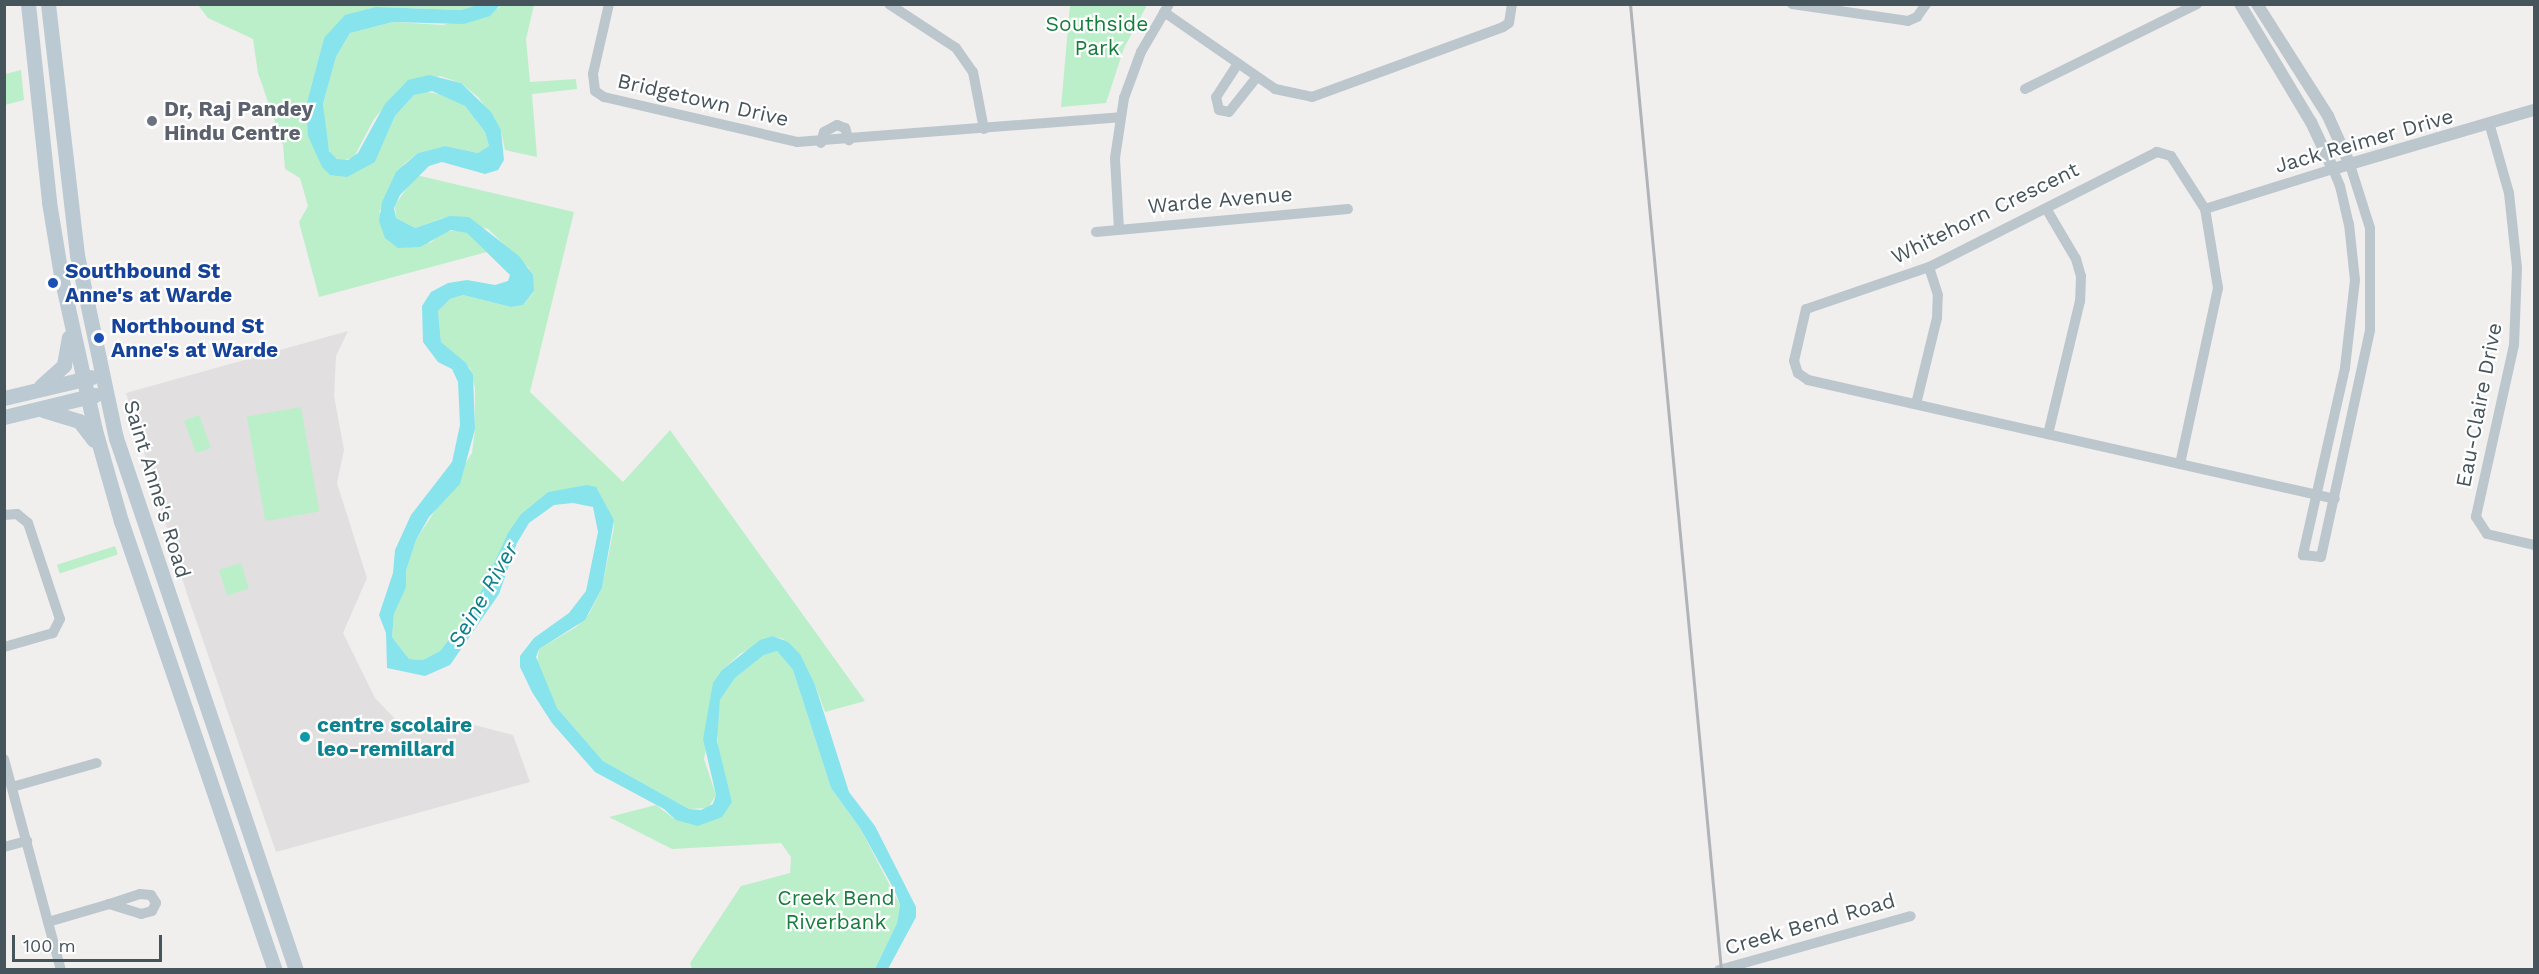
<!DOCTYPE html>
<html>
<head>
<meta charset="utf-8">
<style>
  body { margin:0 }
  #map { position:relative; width:2539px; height:974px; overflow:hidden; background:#f1eeee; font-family:"Work Sans",sans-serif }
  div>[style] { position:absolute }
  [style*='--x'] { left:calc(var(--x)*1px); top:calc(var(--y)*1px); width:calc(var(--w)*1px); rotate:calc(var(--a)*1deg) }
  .education>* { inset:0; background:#e2dfe0 }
  .green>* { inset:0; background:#bbefc9; transform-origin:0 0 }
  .water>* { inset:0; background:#87e4ed }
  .minor>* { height:10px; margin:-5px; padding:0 5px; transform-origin:5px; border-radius:5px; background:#bcc7cd }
  .tertiary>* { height:12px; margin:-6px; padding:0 6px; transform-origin:6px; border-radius:6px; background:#bcc7cd }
  .secondary>* { height:15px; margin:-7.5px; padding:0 7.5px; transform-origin:7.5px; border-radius:7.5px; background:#bbc9d2 }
  .rail>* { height:3px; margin:-1.5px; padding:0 1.5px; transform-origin:1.5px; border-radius:1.5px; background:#b0b4b8 }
  .dots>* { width:16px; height:16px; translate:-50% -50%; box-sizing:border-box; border:3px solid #fff; border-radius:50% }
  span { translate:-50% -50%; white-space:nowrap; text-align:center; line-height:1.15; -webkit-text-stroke:4.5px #fff; paint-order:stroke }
  .park-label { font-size:21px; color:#167e3d }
  .street-label { font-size:21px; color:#46545b }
  .worship-label { font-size:21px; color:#5b616d; font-weight:700 }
  .left { translate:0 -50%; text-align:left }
  .transit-label { font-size:21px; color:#164399; font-weight:700 }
  .culture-label { font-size:21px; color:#0d838f; font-weight:700 }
  .water-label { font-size:22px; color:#0b808b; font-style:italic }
  .frame { position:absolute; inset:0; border:6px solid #46545b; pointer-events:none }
  .scale { position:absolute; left:12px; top:935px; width:150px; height:27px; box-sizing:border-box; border:3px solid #46545b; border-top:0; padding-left:8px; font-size:18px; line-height:21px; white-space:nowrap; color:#46545b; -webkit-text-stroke:4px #fff; paint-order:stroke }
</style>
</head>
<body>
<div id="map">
  <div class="education">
    <i style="clip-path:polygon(348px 331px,336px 356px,334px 396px,344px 450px,337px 483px,367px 578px,343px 633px,375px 698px,397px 721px,419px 725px,455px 720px,513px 735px,530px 782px,276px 852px,187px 594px,126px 393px)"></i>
  </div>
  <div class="green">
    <i style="clip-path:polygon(198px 5px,482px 5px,461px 10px,376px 7px,324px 38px,306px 106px,322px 167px,375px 162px,395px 116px,414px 95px,422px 91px,449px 96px,465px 106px,485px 132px,489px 146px,478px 153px,445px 146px,418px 153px,404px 164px,379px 212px,430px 243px,444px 232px,457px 230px,468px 233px,487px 252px,319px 297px,299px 222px,308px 206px,300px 178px,285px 169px,283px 145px,258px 73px,253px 39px,208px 18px)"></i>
    <i style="clip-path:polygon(500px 5px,534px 5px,526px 39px,530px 82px,576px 79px,577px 89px,532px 94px,537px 157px,505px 150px,501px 130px,479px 98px,461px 83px,440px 76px,401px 87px,374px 119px,354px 157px,342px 161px,332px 156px,326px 143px,323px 104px,336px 57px,350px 33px,393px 22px,443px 25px,499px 8px)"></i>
    <i style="clip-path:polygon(1070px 5px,1147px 5px,1124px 48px,1106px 103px,1061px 107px)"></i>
    <i style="clip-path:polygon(21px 70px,24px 100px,5px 105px,5px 74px)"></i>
    <i style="clip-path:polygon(416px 175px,574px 212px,530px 392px,623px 482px,670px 430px,865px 701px,825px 712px,815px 685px,783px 639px,773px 636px,740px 654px,722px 670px,704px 759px,716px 795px,708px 808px,689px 809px,603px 761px,557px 708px,545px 686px,537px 663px,539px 649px,576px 627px,589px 614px,602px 588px,614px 527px,614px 520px,580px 488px,548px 492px,521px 514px,474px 607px,440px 651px,423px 660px,409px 659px,392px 637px,394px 614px,405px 587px,406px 571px,416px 540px,472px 453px,475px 429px,475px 388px,470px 368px,441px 342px,438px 311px,450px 299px,463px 295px,511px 307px,523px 305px,534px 292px,529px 268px,488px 229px,443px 218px,415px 228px,396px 218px,395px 205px)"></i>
    <i style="left:301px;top:407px;width:106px;height:55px;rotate:80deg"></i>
    <i style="left:199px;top:415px;width:35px;height:16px;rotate:70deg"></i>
    <i style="left:115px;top:546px;width:9px;height:61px;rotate:72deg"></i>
    <i style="left:241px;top:563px;width:27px;height:23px;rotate:73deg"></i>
    <i style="clip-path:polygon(777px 651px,793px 670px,831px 788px,860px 828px,900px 905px,897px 923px,875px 969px,692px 969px,690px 963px,741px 886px,790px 873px,791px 857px,781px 843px,672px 849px,609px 817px,656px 805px,676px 820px,722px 817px,717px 731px,720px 700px,735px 678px,764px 655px)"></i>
  </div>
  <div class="water">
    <i style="clip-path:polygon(482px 4px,500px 5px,490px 16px,464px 24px,393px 22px,350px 33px,336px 57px,323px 104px,329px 151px,337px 159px,348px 160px,358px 153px,385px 104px,408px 80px,429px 75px,461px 83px,491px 112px,501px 130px,504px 160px,498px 170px,485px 174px,442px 162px,429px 166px,400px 195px,394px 208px,396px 218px,415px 228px,450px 216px,469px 217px,519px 256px,533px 275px,534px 291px,523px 305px,511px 307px,463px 295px,450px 299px,438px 311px,441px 342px,466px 363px,473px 375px,475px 429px,460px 484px,429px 517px,416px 540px,406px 571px,406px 587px,394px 614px,392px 637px,409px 659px,423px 660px,440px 651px,474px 607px,508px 533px,521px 514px,548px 492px,587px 485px,596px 487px,614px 520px,602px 588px,585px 620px,539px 649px,536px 657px,557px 708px,603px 761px,689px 809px,701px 810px,713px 804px,716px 795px,703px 739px,713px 683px,722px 670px,760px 640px,773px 636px,788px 642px,800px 654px,815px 685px,849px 792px,875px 826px,916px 907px,916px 917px,888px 969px,875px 969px,897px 923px,900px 905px,895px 891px,860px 828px,831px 788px,793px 670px,777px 651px,764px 655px,735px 678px,720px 700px,717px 741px,732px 802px,722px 817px,698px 826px,676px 820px,664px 809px,595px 772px,552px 723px,532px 692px,520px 667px,520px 656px,534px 638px,569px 613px,586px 591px,598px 532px,593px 507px,573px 503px,554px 505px,529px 523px,517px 543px,499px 594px,450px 665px,425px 676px,387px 668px,386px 633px,379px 615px,393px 573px,395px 550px,411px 515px,452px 462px,460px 425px,458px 382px,452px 369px,438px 362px,423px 342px,422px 306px,431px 292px,448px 283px,467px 280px,495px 285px,508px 281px,510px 275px,467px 233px,451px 230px,420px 247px,398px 248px,385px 238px,379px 221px,382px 202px,396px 172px,418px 153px,445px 146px,478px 153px,489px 146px,485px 132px,465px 106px,432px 91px,414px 95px,395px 116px,375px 162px,347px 177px,330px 175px,322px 167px,308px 136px,306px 106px,324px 38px,345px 15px,376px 7px,461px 10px)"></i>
  </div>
  <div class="minor">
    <i style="--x:609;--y:4;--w:72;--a:102.9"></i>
    <i style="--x:593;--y:74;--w:17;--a:83"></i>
    <i style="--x:595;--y:91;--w:11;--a:34"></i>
    <i style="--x:604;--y:97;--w:198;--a:13.1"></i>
    <i style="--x:797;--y:142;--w:324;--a:-4.4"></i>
    <i style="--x:889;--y:4;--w:80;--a:33.3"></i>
    <i style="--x:956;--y:48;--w:29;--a:55"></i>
    <i style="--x:973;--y:72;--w:58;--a:79.1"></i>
    <i style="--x:1792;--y:4;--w:117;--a:8.3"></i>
    <i style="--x:1908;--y:21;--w:10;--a:-24"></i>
    <i style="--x:1917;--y:17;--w:16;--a:-55"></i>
    <i style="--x:1164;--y:12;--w:135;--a:34.7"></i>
    <i style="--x:1275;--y:89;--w:38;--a:12"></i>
    <i style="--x:1312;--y:97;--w:203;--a:-20.1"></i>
    <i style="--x:1503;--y:27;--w:7;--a:-34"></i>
    <i style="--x:1509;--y:23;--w:19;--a:-81"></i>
    <i style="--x:1237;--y:65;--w:38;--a:123"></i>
    <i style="--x:1216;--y:97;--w:13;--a:77"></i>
    <i style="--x:1219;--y:110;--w:10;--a:11"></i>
    <i style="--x:1229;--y:112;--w:43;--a:-51.5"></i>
    <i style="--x:2025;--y:89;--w:192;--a:-26.3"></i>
    <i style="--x:2490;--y:126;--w:70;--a:74.2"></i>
    <i style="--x:2509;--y:193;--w:75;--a:83.9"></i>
    <i style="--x:2517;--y:268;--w:77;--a:92.2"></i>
    <i style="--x:2514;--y:345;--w:176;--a:102.5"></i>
    <i style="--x:2476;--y:517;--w:20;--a:57"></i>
    <i style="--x:2487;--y:534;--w:48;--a:13.2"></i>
    <i style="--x:821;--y:143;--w:11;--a:-75"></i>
    <i style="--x:824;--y:132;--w:15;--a:-28"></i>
    <i style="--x:837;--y:125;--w:9;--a:21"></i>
    <i style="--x:845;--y:128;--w:13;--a:72"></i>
    <i style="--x:2205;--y:209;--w:134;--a:-17.4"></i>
    <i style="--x:2333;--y:169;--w:18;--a:68"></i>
    <i style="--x:2340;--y:186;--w:39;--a:77"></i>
    <i style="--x:2349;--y:224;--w:56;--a:83.9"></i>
    <i style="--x:2355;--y:280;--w:89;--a:96.5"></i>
    <i style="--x:2345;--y:368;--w:192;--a:102.7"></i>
    <i style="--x:2303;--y:555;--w:18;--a:6"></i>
    <i style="--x:2321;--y:557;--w:232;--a:-77.8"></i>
    <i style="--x:2370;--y:330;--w:102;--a:-90"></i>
    <i style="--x:2370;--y:228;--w:66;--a:-107.6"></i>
    <i style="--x:2047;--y:210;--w:57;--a:59.4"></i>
    <i style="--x:2076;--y:259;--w:18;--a:74"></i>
    <i style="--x:2081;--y:276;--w:25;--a:92"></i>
    <i style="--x:2080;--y:301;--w:137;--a:103.5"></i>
    <i style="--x:1119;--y:230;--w:72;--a:-93.2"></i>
    <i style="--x:1115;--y:158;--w:61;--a:-81.5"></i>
    <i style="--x:1124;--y:98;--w:49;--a:-69.7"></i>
    <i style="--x:1141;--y:52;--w:56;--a:-59.7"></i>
    <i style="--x:1096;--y:232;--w:253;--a:-5.2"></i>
    <i style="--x:1916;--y:404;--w:89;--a:-76.3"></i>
    <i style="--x:1937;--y:318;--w:23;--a:-88"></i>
    <i style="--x:1938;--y:295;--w:29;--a:-108"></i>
    <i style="--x:2180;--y:464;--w:180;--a:-77.8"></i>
    <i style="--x:2218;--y:288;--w:80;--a:-99.3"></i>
    <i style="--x:2205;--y:209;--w:63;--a:-122.7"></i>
    <i style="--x:2171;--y:156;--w:15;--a:-164"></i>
    <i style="--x:2157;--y:152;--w:255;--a:153.2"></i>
    <i style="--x:1929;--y:267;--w:130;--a:161.1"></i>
    <i style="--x:1806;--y:309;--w:53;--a:103"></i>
    <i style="--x:1794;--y:361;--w:13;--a:72"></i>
    <i style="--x:1798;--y:373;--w:12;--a:35"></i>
    <i style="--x:1808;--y:380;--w:540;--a:12.72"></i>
    <i style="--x:4;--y:515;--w:13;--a:-4"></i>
    <i style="--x:17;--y:514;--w:14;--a:39"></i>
    <i style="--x:28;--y:523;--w:101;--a:71.6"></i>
    <i style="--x:60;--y:619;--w:16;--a:117"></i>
    <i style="--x:53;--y:633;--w:51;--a:164.1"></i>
    <i style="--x:4;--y:759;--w:219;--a:74.9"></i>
    <i style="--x:12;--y:787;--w:88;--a:-15.8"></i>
    <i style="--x:4;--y:847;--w:24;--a:-15"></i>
    <i style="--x:48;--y:922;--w:64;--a:-16.4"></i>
    <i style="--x:109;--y:904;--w:34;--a:17"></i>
    <i style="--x:141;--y:914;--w:11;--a:-15"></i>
    <i style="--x:152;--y:911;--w:9;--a:-63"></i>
    <i style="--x:156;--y:903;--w:9;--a:-122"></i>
    <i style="--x:151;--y:895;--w:11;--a:-175"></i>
    <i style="--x:140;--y:894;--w:33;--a:162"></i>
    <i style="--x:1719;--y:970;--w:199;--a:-15.7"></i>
  </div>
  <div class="tertiary">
    <i style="--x:2240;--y:4;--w:138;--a:59"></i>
    <i style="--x:2311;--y:122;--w:52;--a:64.9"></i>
    <i style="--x:2333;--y:169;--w:209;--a:-16.4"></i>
    <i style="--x:2257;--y:4;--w:133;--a:57.6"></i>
    <i style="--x:2328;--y:116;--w:54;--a:65.8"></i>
  </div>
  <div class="secondary">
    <i style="--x:28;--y:4;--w:199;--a:83.9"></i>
    <i style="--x:49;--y:202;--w:80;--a:80.7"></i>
    <i style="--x:62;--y:281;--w:153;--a:77.5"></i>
    <i style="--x:95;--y:430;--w:95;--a:74.1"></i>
    <i style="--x:121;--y:521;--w:475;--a:71.1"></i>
    <i style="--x:48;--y:4;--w:253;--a:83.4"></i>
    <i style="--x:77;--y:255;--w:187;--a:78"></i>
    <i style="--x:116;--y:438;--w:562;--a:71.31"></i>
    <i style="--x:41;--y:386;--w:31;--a:-42"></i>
    <i style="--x:64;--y:365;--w:28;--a:-80"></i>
    <i style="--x:4;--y:398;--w:90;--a:-13.4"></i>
    <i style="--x:43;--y:410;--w:38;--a:17"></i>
    <i style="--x:79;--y:421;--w:24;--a:52"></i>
    <i style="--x:4;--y:417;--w:94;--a:-13.6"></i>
  </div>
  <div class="rail">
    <i style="--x:1630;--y:4;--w:970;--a:84.62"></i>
  </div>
  <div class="dots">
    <i style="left:152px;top:121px;background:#6b7280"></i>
    <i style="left:53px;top:283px;background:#1a4fb4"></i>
    <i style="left:99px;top:338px;background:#1a4fb4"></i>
    <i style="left:305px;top:737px;background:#0f9aa8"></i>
  </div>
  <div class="park-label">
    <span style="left:1097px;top:36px">Southside<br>Park</span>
    <span style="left:836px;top:910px">Creek Bend<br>Riverbank</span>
  </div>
  <div class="street-label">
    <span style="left:703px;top:100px;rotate:13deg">Bridgetown Drive</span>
    <span style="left:2364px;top:141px;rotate:-16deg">Jack Reimer Drive</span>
    <span style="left:1220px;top:200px;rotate:-5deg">Warde Avenue</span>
    <span style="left:1985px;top:213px;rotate:-26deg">Whitehorn Crescent</span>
    <span style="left:2479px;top:405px;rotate:-79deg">Eau-Claire Drive</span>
    <span style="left:157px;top:489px;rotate:73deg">Saint Anne's Road</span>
    <span style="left:1810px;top:924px;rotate:-16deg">Creek Bend Road</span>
  </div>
  <div class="worship-label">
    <span class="left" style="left:164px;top:121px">Dr, Raj Pandey<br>Hindu Centre</span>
  </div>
  <div class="transit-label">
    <span class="left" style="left:65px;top:283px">Southbound St<br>Anne's at Warde</span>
    <span class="left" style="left:111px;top:338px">Northbound St<br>Anne's at Warde</span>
  </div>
  <div class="culture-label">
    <span class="left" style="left:317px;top:737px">centre scolaire<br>leo-remillard</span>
  </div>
  <div class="water-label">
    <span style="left:483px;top:595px;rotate:-60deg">Seine River</span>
  </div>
  <div class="frame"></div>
  <div class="scale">100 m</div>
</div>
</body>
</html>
